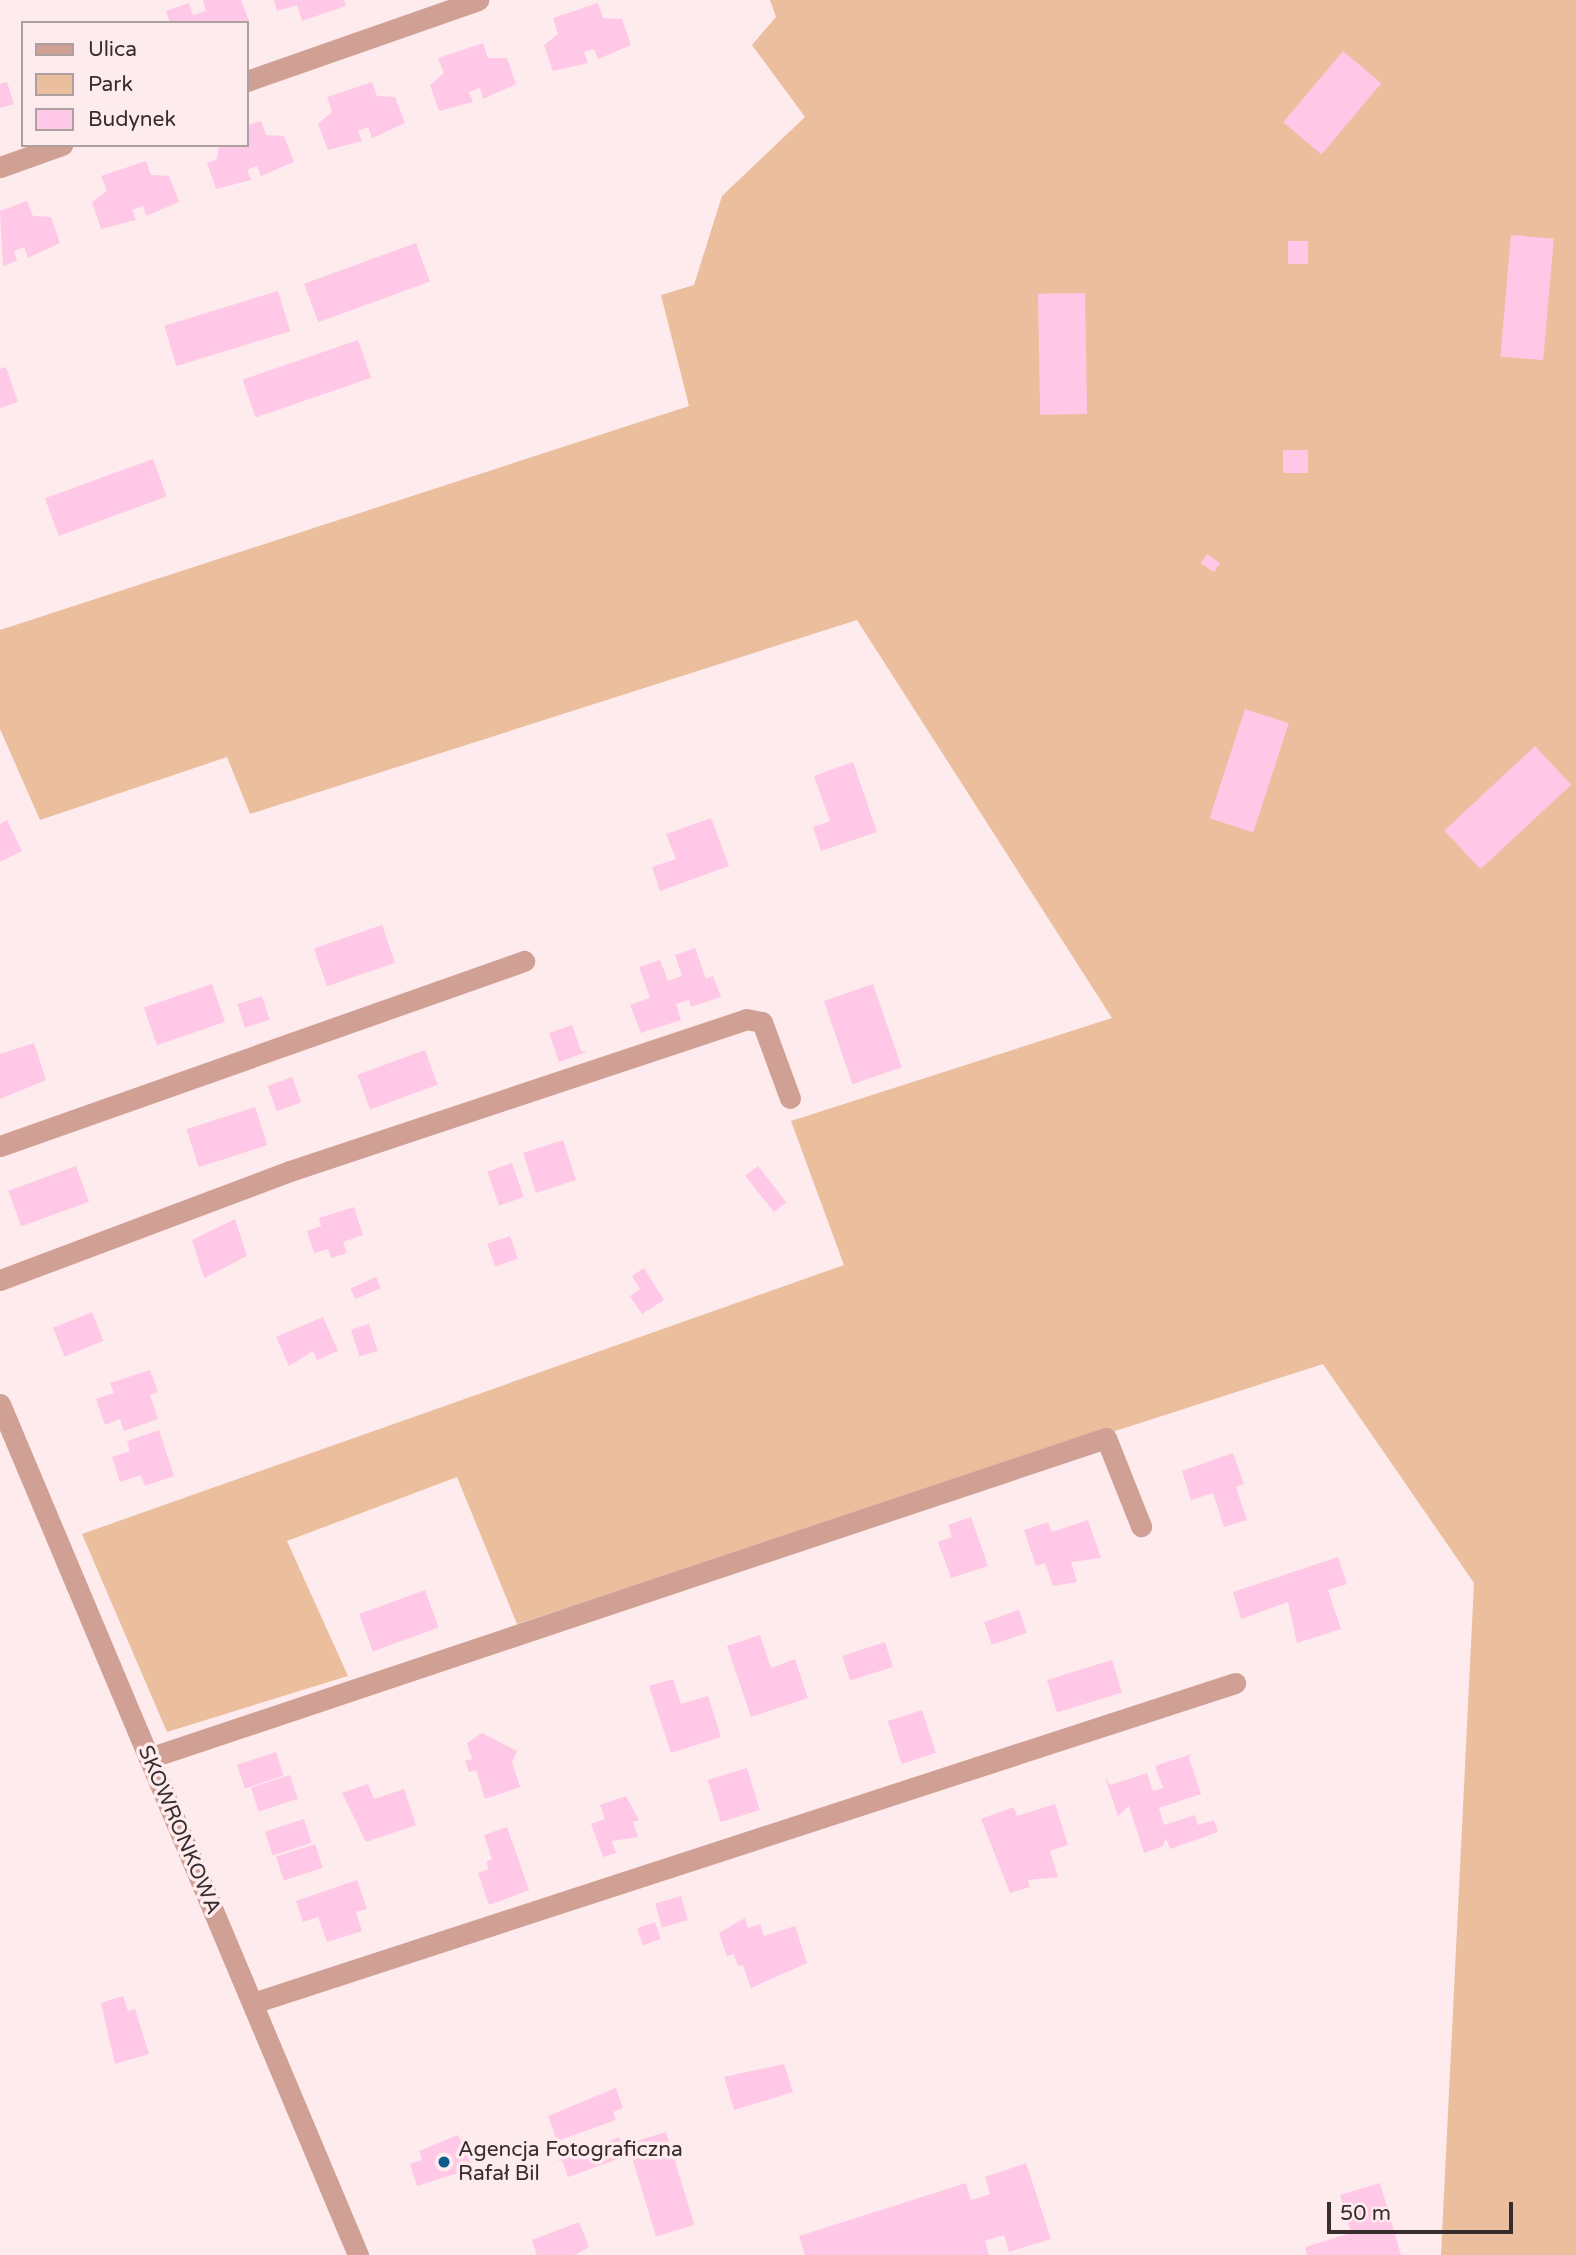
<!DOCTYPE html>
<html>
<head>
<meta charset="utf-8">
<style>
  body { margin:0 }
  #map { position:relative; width:1576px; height:2255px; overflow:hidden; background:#fdebed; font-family:"Varela Round",sans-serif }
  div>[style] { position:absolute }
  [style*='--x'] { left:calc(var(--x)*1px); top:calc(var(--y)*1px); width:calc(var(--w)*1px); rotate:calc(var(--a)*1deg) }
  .green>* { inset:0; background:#ebbe9d }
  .building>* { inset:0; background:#ffc8e7; transform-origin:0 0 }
  .street>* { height:21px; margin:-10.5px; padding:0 10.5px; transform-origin:10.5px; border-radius:10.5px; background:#d1a095 }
  .dots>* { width:19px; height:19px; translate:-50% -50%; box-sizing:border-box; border:4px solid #fdebed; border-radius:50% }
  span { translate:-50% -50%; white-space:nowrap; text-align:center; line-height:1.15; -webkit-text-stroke:7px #fdebed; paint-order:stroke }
  .street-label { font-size:21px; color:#382d2e }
  .poi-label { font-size:21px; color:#382d2e }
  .left { translate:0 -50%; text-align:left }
  .legend { position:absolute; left:21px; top:21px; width:228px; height:126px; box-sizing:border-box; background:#fdebed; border:2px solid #ae9fa1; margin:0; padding:9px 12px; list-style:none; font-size:21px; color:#382d2e }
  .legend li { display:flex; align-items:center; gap:14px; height:35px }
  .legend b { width:35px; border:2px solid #ae9fa1 }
  .scale { position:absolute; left:1327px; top:2202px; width:186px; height:32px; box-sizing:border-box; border:4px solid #382d2e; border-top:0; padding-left:9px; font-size:21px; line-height:24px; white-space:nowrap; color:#382d2e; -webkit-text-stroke:5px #fdebed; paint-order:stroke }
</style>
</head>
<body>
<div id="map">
  <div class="green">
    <i style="clip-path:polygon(770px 0,1576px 0,1576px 2255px,1441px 2255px,1474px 1583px,1323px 1364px,517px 1624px,457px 1477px,287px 1541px,348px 1676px,167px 1732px,82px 1534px,844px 1265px,791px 1121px,1112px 1018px,857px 620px,250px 814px,227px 757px,40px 820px,0 729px,0 630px,689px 406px,661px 295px,694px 285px,722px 196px,805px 117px,752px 45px,776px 17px)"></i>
  </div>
  <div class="building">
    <i style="clip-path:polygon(203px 0,241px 0,249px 21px,170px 23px,166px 11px,189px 3px,193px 15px,206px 11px)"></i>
    <i style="clip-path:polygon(274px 0,344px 0,346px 6px,302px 21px,297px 5px,277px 11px)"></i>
    <i style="clip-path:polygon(598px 3px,603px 18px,622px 19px,631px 45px,598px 59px,594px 49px,584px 52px,588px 63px,553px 71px,544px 45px,558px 34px,553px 18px)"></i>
    <i style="clip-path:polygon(483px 43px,488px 58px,507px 58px,516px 84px,483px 99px,480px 88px,469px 92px,473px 102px,439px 111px,430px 85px,444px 73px,438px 58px)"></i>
    <i style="left:1343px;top:51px;width:50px;height:93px;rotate:40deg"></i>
    <i style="clip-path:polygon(7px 82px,14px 104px,0 108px,0 84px)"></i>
    <i style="clip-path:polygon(372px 82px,377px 96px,395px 97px,405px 123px,372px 138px,368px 127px,358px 131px,362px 141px,328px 150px,318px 124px,332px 112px,327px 97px)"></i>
    <i style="clip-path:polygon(261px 121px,266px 135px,284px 136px,294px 162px,261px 176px,257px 166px,247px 170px,251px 180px,216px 189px,207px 163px,217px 159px,219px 145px,247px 145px,247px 125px)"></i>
    <i style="clip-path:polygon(146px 161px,151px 175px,169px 176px,179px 202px,146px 216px,143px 206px,132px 210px,136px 220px,101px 229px,92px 202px,107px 191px,101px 176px)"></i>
    <i style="clip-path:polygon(27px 201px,33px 216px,51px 217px,60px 243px,28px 258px,24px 247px,14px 251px,17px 261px,3px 266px,0 211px)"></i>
    <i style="left:1511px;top:235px;width:43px;height:122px;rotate:5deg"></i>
    <i style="left:1288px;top:241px;width:20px;height:23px"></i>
    <i style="left:416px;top:243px;width:41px;height:119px;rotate:70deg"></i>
    <i style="left:278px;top:291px;width:42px;height:119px;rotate:73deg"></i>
    <i style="left:1085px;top:293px;width:121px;height:47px;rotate:89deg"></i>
    <i style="left:358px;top:340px;width:40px;height:122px;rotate:71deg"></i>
    <i style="clip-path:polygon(6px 367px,18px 402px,0 408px,0 369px)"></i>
    <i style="left:1283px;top:450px;width:25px;height:23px"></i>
    <i style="left:153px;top:459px;width:40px;height:115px;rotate:70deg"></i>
    <i style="left:1207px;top:554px;width:16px;height:11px;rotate:35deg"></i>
    <i style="left:1245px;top:709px;width:46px;height:115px;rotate:18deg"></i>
    <i style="left:1535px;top:746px;width:53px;height:124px;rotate:47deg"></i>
    <i style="clip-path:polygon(853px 762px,877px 832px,821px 851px,813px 827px,830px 821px,814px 776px)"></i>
    <i style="clip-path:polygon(711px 818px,729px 866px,660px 891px,652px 867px,676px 859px,666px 834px)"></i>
    <i style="clip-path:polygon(7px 820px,22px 851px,0 862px,0 824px)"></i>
    <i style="left:382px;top:925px;width:40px;height:72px;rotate:71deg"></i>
    <i style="clip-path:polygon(695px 948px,706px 979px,713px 976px,721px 997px,691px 1007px,689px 1000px,676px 1004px,681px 1020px,641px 1033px,630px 1005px,650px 998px,639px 967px,660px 960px,668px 981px,682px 976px,675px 955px)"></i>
    <i style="left:212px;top:984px;width:40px;height:72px;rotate:71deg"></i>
    <i style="left:873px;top:984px;width:88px;height:52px;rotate:71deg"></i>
    <i style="left:262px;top:996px;width:25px;height:26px;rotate:72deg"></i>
    <i style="clip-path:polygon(572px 1025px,581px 1051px,587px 1052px,559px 1062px,549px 1033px)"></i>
    <i style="clip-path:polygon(34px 1043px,46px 1080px,0 1099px,0 1054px)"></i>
    <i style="left:425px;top:1050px;width:37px;height:72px;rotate:70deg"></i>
    <i style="left:292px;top:1077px;width:27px;height:26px;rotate:70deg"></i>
    <i style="left:255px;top:1107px;width:40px;height:72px;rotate:72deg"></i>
    <i style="left:563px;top:1140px;width:42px;height:42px;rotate:72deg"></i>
    <i style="left:512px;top:1163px;width:36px;height:26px;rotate:71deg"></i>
    <i style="left:76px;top:1166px;width:38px;height:72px;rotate:70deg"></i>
    <i style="left:758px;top:1166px;width:46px;height:16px;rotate:52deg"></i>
    <i style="clip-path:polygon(354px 1207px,363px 1235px,343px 1242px,347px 1253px,331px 1258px,328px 1249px,314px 1253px,307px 1231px,321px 1226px,319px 1218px)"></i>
    <i style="clip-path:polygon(235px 1219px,247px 1256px,204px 1278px,192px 1240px)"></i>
    <i style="left:510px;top:1236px;width:24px;height:24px;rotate:71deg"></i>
    <i style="clip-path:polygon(644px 1268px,664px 1300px,642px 1314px,630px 1296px,640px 1289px,632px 1276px)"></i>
    <i style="left:376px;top:1277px;width:12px;height:28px;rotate:66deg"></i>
    <i style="left:92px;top:1312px;width:31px;height:42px;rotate:68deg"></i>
    <i style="clip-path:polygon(323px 1317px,338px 1351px,317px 1360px,313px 1351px,289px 1366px,276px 1337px)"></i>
    <i style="left:369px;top:1324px;width:28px;height:19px;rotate:72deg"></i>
    <i style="clip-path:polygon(150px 1370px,158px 1392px,150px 1395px,158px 1419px,124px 1431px,120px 1419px,105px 1425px,96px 1399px,114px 1393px,110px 1383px)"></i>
    <i style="clip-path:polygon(159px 1430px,174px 1476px,145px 1486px,141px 1475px,120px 1482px,112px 1457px,130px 1451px,127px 1441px)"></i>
    <i style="clip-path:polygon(1233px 1453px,1244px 1484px,1236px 1487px,1247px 1520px,1224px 1527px,1213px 1493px,1191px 1500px,1182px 1471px)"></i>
    <i style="clip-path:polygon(971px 1517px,988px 1566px,951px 1578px,938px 1542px,952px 1537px,948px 1525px)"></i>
    <i style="clip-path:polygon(1088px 1520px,1101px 1558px,1071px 1562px,1077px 1582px,1053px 1586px,1045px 1563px,1036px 1566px,1024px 1530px,1048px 1522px,1052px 1532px)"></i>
    <i style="clip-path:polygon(1338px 1557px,1347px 1584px,1328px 1590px,1341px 1629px,1297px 1643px,1288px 1602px,1241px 1619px,1233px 1592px)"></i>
    <i style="left:425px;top:1590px;width:40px;height:70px;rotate:70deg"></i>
    <i style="left:1019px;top:1610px;width:24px;height:37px;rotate:71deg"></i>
    <i style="clip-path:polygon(760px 1635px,771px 1668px,795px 1659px,808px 1698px,751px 1717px,727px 1646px)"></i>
    <i style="left:885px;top:1642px;width:26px;height:45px;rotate:72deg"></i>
    <i style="left:1112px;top:1660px;width:34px;height:68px;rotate:73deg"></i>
    <i style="clip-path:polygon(673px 1679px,681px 1704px,708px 1696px,721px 1737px,671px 1753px,649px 1686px)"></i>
    <i style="left:922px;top:1710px;width:45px;height:36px;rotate:72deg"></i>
    <i style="clip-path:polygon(482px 1733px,517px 1751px,512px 1762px,520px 1787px,485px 1799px,476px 1770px,469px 1772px,465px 1761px,472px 1759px,467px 1743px)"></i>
    <i style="left:276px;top:1752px;width:25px;height:41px;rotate:72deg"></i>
    <i style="clip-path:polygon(1192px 1754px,1189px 1758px,1201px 1794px,1159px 1808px,1164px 1825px,1195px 1815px,1198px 1825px,1214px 1820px,1218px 1832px,1170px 1849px,1166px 1838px,1163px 1846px,1144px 1853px,1129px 1806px,1118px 1816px,1105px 1777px,1110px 1785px,1147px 1773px,1153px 1791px,1163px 1788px,1155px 1766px)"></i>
    <i style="left:747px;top:1768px;width:44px;height:41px;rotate:73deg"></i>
    <i style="left:290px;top:1775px;width:25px;height:41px;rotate:72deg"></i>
    <i style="clip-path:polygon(368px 1784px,374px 1799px,404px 1789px,416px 1825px,366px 1842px,342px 1793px)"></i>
    <i style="clip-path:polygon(626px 1796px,639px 1820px,633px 1822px,638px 1837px,612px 1841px,616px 1853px,603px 1857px,591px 1824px,605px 1819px,600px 1805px)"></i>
    <i style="clip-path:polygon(1055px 1804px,1068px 1845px,1050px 1851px,1058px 1877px,1028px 1880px,1030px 1887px,1010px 1893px,981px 1819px,1014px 1807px,1017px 1816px)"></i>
    <i style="left:304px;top:1819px;width:25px;height:41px;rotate:72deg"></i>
    <i style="clip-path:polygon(507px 1827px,529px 1890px,489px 1905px,478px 1873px,489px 1869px,486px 1862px,492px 1859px,484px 1835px)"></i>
    <i style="left:315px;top:1844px;width:25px;height:41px;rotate:72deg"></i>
    <i style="clip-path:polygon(357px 1880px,367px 1909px,356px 1912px,362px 1931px,327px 1942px,318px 1917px,303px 1922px,296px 1901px)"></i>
    <i style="left:681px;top:1896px;width:25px;height:27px;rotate:74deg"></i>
    <i style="clip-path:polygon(745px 1918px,748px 1928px,760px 1924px,764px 1936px,795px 1926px,807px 1963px,751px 1988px,743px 1965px,738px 1966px,734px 1954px,727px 1956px,719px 1933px)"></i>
    <i style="left:655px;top:1922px;width:18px;height:19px;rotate:71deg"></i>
    <i style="clip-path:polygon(123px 1996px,128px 2011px,135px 2009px,149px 2054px,115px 2064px,101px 2003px)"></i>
    <i style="clip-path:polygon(784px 2064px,793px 2092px,734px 2110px,724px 2077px)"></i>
    <i style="clip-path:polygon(616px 2088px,623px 2108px,613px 2112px,616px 2120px,557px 2141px,548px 2116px)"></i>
    <i style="left:666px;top:2132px;width:97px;height:40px;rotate:73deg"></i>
    <i style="clip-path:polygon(458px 2135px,474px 2168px,417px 2186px,410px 2164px,422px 2160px,419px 2151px)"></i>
    <i style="clip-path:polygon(619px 2137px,626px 2156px,568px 2177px,562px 2160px,550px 2164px)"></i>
    <i style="clip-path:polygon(1026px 2163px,1051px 2239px,1009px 2252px,1004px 2235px,985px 2241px,989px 2255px,805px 2255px,799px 2236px,966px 2183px,971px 2200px,990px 2194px,985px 2177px)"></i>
    <i style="clip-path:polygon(1380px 2183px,1401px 2255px,1307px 2255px,1305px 2247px,1351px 2233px,1340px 2195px)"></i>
    <i style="clip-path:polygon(579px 2222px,589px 2247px,575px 2255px,537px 2255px,532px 2240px)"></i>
  </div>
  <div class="street">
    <i style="--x:247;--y:81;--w:245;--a:-19.3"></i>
    <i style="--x:0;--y:167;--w:66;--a:-19.5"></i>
    <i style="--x:0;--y:1146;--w:556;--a:-19.45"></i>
    <i style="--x:0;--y:1280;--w:310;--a:-20.6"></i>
    <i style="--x:290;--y:1171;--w:481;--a:-18.4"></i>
    <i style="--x:746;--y:1019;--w:16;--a:11"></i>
    <i style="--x:762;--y:1022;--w:81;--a:69.8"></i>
    <i style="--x:0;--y:1404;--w:923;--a:67.18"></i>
    <i style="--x:149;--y:1758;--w:1009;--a:-18.49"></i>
    <i style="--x:1106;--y:1438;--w:95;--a:68.3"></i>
    <i style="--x:253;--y:2003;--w:1033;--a:-18.05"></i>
  </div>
  <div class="dots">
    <i style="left:444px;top:2162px;background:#115a8e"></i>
  </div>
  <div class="street-label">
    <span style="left:179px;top:1830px;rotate:67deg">SKOWRONKOWA</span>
  </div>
  <div class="poi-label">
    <span class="left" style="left:458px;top:2162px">Agencja Fotograficzna<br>Rafał Bil</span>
  </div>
  <ul class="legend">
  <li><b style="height:9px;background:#d1a095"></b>Ulica</li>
  <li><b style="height:19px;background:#ebbe9d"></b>Park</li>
  <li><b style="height:19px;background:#ffc8e7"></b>Budynek</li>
  </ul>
  <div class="scale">50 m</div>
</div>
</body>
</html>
